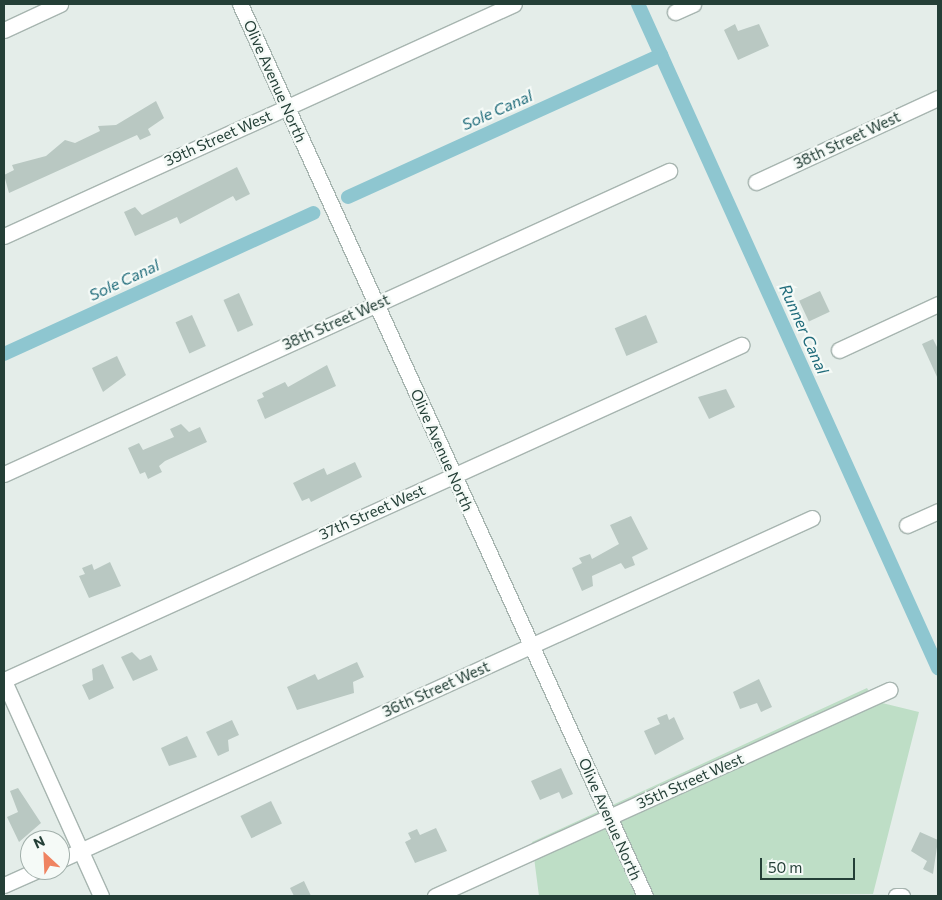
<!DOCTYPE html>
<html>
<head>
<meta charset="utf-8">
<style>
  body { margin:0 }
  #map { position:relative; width:942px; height:900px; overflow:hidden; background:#e4ede9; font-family:Commissioner,sans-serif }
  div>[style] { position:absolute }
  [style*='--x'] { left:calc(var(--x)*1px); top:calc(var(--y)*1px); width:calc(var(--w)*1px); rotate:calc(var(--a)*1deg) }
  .green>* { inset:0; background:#bedec6 }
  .canal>* { height:14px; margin:-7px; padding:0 7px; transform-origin:7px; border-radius:7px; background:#8ec6d0 }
  .building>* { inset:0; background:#b9c8c2; transform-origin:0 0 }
  .roads { filter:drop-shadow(1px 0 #a7b5b0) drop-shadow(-1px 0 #a7b5b0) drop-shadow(0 1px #a7b5b0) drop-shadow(0 -1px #a7b5b0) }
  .minor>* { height:15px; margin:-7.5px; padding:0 7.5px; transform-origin:7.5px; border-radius:7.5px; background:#fff }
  span { translate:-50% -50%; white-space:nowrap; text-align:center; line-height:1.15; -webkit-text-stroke:4.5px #f5faf7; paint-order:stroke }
  .street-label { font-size:15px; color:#243f37 }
  .water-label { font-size:16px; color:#1f6b7a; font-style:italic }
  .frame { position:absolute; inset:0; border:5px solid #243f37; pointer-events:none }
  .north { position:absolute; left:20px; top:830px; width:50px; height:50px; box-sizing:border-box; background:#f5faf7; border:1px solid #a1afaa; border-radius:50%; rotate:335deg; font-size:14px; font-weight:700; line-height:20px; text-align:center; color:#243f37 }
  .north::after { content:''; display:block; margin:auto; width:18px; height:22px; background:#ef8361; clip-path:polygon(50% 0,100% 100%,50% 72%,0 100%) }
  .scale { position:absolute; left:760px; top:858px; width:95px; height:22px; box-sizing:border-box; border:2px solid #243f37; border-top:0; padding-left:6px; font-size:15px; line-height:18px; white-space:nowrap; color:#243f37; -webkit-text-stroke:4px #f5faf7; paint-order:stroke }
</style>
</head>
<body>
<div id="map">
  <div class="green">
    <i style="clip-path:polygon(867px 688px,874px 701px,919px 712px,873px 894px,539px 896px,532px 842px)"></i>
  </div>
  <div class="canal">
    <i style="--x:638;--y:4;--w:729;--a:65.69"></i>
    <i style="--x:348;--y:197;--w:344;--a:-24.4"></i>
    <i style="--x:4;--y:354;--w:340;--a:-24.5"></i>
  </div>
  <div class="building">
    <i style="clip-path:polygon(735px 24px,738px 31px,759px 24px,769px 46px,738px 60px,724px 30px)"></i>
    <i style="clip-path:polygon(156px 101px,164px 118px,148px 129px,151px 135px,140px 140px,137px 135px,9px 193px,4px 175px,14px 170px,12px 165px,46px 156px,65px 140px,75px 143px,100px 131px,98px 126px,116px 125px)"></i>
    <i style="clip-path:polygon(237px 167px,250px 194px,236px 201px,233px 196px,180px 224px,177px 217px,135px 236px,124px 212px,135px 207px,142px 215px)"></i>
    <i style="left:820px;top:291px;width:23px;height:23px;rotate:65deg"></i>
    <i style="left:239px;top:293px;width:35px;height:17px;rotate:66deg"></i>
    <i style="left:192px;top:315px;width:34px;height:18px;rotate:66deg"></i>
    <i style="left:646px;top:315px;width:30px;height:34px;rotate:67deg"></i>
    <i style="clip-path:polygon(933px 339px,938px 349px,938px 379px,922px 344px)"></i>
    <i style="clip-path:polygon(117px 356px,126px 375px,103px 392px,92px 368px)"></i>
    <i style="clip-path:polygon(327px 365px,336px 386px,265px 419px,257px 400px,264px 397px,262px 393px,285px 382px,288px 387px)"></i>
    <i style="clip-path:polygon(726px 389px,735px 407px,709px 419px,698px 397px)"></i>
    <i style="clip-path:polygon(181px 424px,189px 432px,200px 427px,207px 442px,165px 461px,159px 466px,162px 472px,148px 479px,145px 472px,140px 474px,128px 448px,139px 443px,143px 450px,174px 437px,170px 429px)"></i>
    <i style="clip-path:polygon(355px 462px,362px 477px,311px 502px,309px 498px,302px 501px,293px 483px,324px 468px,327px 475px)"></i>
    <i style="clip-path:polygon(631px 516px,648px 549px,632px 557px,635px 565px,625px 569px,621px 563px,592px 576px,593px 586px,582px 591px,572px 568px,582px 563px,579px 558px,590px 554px,592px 559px,619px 544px,610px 525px)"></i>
    <i style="clip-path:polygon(110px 562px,121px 586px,89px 598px,79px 576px,85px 574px,82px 568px,92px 564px,94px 570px)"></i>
    <i style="clip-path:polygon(132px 652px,140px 660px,151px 655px,158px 670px,133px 681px,121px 657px)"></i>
    <i style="clip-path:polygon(357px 662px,364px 677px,353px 682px,354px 693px,297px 710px,287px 687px,315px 674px,318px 680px)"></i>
    <i style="clip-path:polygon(103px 664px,114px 688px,89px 700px,82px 685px,93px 680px,92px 669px)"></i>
    <i style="clip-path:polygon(759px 679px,772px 707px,761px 712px,757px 703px,740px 709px,733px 692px)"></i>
    <i style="clip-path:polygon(667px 714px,669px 720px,674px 717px,684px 739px,655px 755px,644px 731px,660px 724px,657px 718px)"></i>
    <i style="clip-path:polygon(232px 720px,239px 735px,228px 740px,229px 751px,218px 756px,206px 732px)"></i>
    <i style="clip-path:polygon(187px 736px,197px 757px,169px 766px,161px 748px)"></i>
    <i style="clip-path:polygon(561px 768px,573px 794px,562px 799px,559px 792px,540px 800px,531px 781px)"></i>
    <i style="clip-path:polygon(18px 788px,41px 823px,19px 842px,7px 817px,18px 812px,10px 791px)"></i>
    <i style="left:271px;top:801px;width:25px;height:34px;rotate:64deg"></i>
    <i style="clip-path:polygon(436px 828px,447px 851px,415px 863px,405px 842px,411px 839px,408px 833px,417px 829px,420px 835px)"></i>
    <i style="clip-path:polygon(920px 832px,938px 840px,933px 874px,923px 869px,927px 861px,911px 851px)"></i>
    <i style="clip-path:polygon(304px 881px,311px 896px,294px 896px,290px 888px)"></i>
  </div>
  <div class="roads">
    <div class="minor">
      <i style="--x:240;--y:4;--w:980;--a:65.58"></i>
      <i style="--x:675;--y:12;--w:20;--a:-24"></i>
      <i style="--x:4;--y:30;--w:62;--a:-24.9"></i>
      <i style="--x:756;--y:182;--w:200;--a:-24.8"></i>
      <i style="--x:4;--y:236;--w:560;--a:-24.46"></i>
      <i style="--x:839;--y:350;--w:109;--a:-24.9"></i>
      <i style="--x:4;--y:474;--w:731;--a:-24.5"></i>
      <i style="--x:907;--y:525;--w:34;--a:-24"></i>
      <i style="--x:4;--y:680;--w:810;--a:-24.44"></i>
      <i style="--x:4;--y:681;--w:236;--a:65.7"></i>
      <i style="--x:60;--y:860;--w:826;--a:-24.46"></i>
      <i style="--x:4;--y:885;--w:37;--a:-24"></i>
      <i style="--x:435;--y:896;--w:499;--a:-24.4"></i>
      <i style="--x:896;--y:896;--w:6;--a:0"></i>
    </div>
  </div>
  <div class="street-label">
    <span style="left:275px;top:81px;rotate:66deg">Olive Avenue North</span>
    <span style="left:218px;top:138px;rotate:-24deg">39th Street West</span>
    <span style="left:847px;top:140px;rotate:-25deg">38th Street West</span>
    <span style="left:336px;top:322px;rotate:-24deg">38th Street West</span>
    <span style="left:442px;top:450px;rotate:66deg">Olive Avenue North</span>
    <span style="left:372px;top:512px;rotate:-24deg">37th Street West</span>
    <span style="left:436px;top:689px;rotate:-24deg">36th Street West</span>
    <span style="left:690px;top:781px;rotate:-24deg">35th Street West</span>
    <span style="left:610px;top:819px;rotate:66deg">Olive Avenue North</span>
  </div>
  <div class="water-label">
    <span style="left:497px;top:110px;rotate:-24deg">Sole Canal</span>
    <span style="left:124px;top:280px;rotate:-25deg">Sole Canal</span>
    <span style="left:804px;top:329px;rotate:66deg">Runner Canal</span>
  </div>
  <div class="frame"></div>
  <div class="north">N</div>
  <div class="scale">50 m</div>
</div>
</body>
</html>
